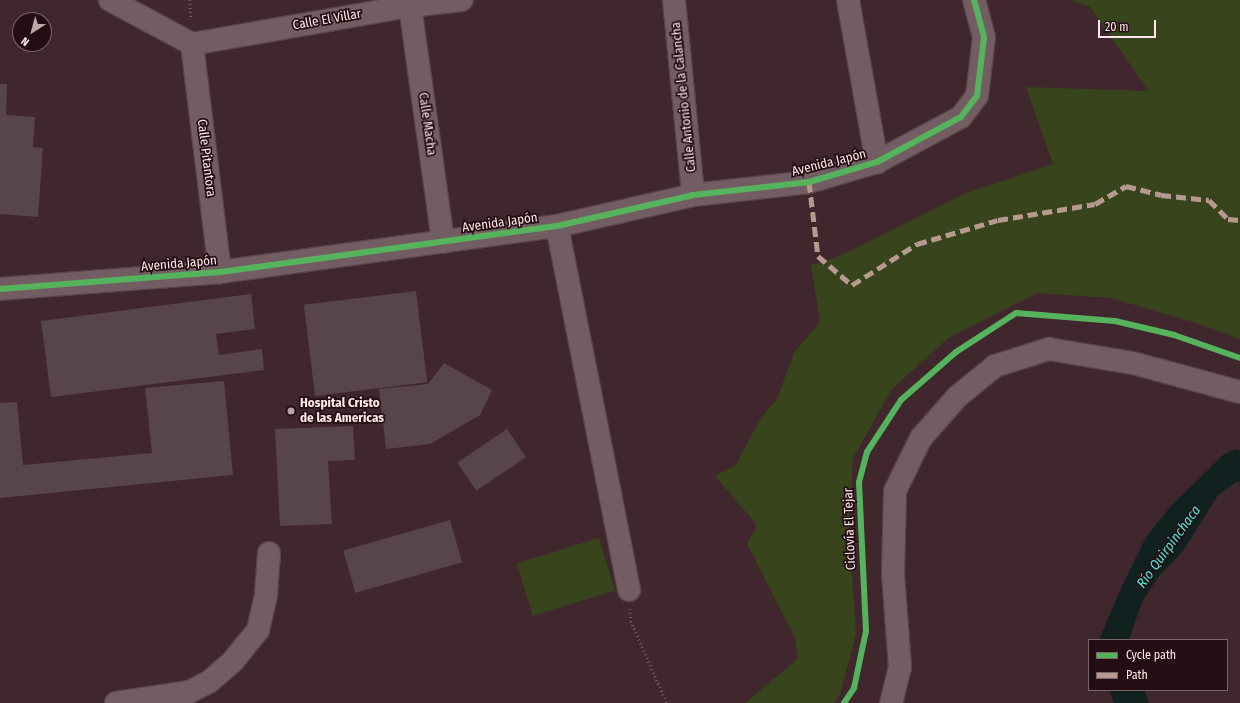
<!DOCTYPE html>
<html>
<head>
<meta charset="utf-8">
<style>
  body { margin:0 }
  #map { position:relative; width:1240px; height:703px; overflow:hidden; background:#3f272d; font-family:"Fira Sans Condensed",sans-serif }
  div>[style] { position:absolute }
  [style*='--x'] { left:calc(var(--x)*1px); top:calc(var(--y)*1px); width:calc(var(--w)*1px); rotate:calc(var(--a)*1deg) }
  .green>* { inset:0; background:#38451c; transform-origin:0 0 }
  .water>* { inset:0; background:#11211f }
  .building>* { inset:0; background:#58444b; transform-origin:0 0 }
  .path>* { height:2.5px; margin-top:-1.25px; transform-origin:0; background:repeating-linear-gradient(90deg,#715e62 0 1px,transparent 0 4px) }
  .roads { filter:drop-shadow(1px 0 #584448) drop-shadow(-1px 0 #584448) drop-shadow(0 1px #584448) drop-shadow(0 -1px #584448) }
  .minor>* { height:22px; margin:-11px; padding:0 11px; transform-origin:11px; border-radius:11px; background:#725e62 }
  .quiet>* { height:5px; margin-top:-2.5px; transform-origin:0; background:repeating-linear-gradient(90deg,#b69a8f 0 10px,transparent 0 15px) }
  .cycleway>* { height:6px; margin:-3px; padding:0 3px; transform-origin:3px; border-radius:3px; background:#56b35d }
  .dots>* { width:11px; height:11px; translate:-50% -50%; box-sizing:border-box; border:2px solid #230f13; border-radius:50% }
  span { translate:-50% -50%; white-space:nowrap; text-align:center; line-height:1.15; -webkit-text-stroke:3.5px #230f13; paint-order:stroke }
  .street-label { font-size:13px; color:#ffe7ea }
  .poi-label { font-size:13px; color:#ffe7ea; font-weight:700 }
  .left { translate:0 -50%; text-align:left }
  .water-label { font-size:14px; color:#4be7db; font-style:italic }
  .legend { position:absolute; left:1088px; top:639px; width:140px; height:52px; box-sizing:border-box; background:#230f13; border:1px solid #7b6569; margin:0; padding:5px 7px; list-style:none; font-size:12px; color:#ffe7ea }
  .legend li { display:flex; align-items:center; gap:8px; height:20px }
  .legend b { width:20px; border:1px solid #7b6569 }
  .north { position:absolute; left:12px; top:12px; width:40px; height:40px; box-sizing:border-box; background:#230f13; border:1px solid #7b6569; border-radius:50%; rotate:216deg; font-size:11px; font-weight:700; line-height:16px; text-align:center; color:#ffe7ea }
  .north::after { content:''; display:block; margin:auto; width:14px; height:18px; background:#bca4a8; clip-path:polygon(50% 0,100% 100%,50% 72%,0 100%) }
  .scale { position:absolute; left:1098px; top:20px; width:58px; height:18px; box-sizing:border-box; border:2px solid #ffe7ea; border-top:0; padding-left:5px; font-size:12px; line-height:14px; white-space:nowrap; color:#ffe7ea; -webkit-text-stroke:3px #230f13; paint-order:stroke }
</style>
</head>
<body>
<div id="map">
  <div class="green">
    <i style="clip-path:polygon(1069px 0,1240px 0,1240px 339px,1197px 323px,1111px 298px,1037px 293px,947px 339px,892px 389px,853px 458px,849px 530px,856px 634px,840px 694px,834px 703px,745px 703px,798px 659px,795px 638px,747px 544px,757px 525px,715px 476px,736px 465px,759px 421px,777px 399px,794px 353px,820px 322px,811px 265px,837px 257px,969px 192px,1053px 164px,1026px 87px,1149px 91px,1089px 6px)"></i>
    <i style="left:599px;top:538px;width:55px;height:86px;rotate:73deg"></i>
  </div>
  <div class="water">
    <i style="clip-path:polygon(1235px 449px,1240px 451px,1240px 482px,1236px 482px,1218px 495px,1183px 551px,1159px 576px,1142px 602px,1129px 640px,1099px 640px,1120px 590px,1146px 537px,1171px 506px,1223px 455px)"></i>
    <i style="clip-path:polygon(1109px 690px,1144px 690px,1149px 703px,1114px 703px)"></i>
  </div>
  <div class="building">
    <i style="clip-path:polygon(0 84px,7px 84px,6px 115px,35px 117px,33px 147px,43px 148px,38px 217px,0 214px)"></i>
    <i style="left:416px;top:291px;width:92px;height:113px;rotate:83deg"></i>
    <i style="clip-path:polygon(251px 294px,255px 329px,216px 334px,219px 355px,262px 349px,264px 370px,51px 397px,41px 321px)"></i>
    <i style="clip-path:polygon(444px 363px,492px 390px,480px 415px,430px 444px,386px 449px,379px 389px,428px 384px)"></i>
    <i style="clip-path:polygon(224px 381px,233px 475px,0 498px,0 403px,17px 402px,23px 465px,152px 453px,145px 388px)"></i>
    <i style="clip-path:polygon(353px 426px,355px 460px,328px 461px,332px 524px,280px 526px,275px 429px)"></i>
    <i style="left:507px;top:429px;width:34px;height:60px;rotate:56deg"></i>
    <i style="left:450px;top:520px;width:44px;height:111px;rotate:74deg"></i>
  </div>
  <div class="path">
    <i style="--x:190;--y:0;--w:19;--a:87"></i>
    <i style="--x:630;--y:609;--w:12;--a:85"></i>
    <i style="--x:631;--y:621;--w:90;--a:66.3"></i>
  </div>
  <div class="roads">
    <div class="minor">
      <i style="--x:110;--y:0;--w:93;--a:28.2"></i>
      <i style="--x:674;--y:0;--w:196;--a:84.4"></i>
      <i style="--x:848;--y:0;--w:165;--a:79.9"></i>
      <i style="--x:410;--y:6;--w:238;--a:82"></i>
      <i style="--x:192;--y:44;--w:221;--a:-9.9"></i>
      <i style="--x:410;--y:6;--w:52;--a:-6.6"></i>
      <i style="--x:192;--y:44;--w:230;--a:83"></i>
      <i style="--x:557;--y:226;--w:371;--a:78.8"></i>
      <i style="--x:0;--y:289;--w:221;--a:-4.4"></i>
      <i style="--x:220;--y:272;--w:340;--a:-7.8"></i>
      <i style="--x:557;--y:226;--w:139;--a:-12.8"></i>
      <i style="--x:693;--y:195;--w:117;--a:-6.4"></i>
      <i style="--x:809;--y:182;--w:71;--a:-16.4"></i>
      <i style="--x:877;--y:162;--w:95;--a:-28.2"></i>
      <i style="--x:961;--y:117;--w:26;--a:-53"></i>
      <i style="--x:977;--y:96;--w:59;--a:-83.2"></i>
      <i style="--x:984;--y:37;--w:38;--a:-105"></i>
      <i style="--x:116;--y:703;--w:74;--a:-8.6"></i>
      <i style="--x:189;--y:692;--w:22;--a:-27"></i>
      <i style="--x:209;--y:682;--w:32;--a:-41"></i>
      <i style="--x:233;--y:661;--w:40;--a:-51"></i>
      <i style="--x:258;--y:630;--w:37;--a:-77"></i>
      <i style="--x:266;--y:594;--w:41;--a:-85.8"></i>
      <i style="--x:891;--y:703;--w:37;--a:-76"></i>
      <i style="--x:900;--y:667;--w:93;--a:-94.3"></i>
      <i style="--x:893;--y:574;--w:83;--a:-88.6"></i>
      <i style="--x:895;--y:491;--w:59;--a:-63.9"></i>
      <i style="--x:921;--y:438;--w:55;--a:-48.7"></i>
      <i style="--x:957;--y:397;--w:49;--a:-39.2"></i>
      <i style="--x:995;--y:366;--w:57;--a:-17.5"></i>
      <i style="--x:1049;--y:349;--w:85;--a:9.5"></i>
      <i style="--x:1133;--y:363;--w:111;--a:15.2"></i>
    </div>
  </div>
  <div class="quiet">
    <i style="--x:809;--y:182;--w:75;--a:83.1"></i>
    <i style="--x:818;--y:256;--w:45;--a:40.5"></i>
    <i style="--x:852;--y:285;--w:77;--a:-32.2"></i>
    <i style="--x:917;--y:244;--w:84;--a:-16.5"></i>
    <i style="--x:998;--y:220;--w:98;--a:-9.4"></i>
    <i style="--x:1095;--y:204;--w:36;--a:-30"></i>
    <i style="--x:1126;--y:186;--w:36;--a:14"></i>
    <i style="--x:1161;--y:195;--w:48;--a:5.9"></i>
    <i style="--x:1209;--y:200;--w:27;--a:45"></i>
    <i style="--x:1228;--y:219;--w:12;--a:5"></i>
  </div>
  <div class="cycleway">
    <i style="--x:0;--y:289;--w:221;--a:-4.4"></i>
    <i style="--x:220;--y:272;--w:340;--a:-7.8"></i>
    <i style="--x:557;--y:226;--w:139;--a:-12.8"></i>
    <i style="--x:693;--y:195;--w:117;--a:-6.4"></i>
    <i style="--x:809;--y:182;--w:71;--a:-16.4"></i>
    <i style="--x:877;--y:162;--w:95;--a:-28.2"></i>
    <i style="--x:961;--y:117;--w:26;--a:-53"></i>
    <i style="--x:977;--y:96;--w:59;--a:-83.2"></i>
    <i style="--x:984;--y:37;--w:38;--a:-105"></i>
    <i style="--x:844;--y:703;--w:18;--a:-56"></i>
    <i style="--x:854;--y:688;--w:58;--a:-78.1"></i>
    <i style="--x:866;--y:631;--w:149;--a:-92.7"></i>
    <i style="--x:859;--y:482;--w:31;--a:-75"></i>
    <i style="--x:867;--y:452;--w:62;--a:-56.8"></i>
    <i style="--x:901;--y:400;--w:73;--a:-41.1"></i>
    <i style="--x:956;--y:352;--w:72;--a:-33"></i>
    <i style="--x:1016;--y:313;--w:99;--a:4.6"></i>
    <i style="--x:1115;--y:321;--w:61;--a:13.3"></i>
    <i style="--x:1174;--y:335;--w:70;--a:19.2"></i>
  </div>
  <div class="dots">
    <i style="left:291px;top:411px;background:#bca4a8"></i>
  </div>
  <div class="street-label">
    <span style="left:327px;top:20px;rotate:-10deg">Calle El Villar</span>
    <span style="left:684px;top:97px;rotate:-96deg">Calle Antonio de la Calancha</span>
    <span style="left:427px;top:124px;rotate:82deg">Calle Macha</span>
    <span style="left:206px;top:158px;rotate:83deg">Calle Pitantora</span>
    <span style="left:829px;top:163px;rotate:-14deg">Avenida Japón</span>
    <span style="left:500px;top:223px;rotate:-8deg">Avenida Japón</span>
    <span style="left:179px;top:264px;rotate:-5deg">Avenida Japón</span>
    <span style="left:850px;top:529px;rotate:-92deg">Ciclovía El Tejar</span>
  </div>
  <div class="poi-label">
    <span class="left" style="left:300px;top:411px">Hospital Cristo<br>de las Americas</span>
  </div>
  <div class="water-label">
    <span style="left:1169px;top:547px;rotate:-54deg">Río Quirpinchaca</span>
  </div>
  <ul class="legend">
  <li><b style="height:5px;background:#56b35d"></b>Cycle path</li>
  <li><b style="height:5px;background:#b69a8f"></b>Path</li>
  </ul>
  <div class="north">N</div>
  <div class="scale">20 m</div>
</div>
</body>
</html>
